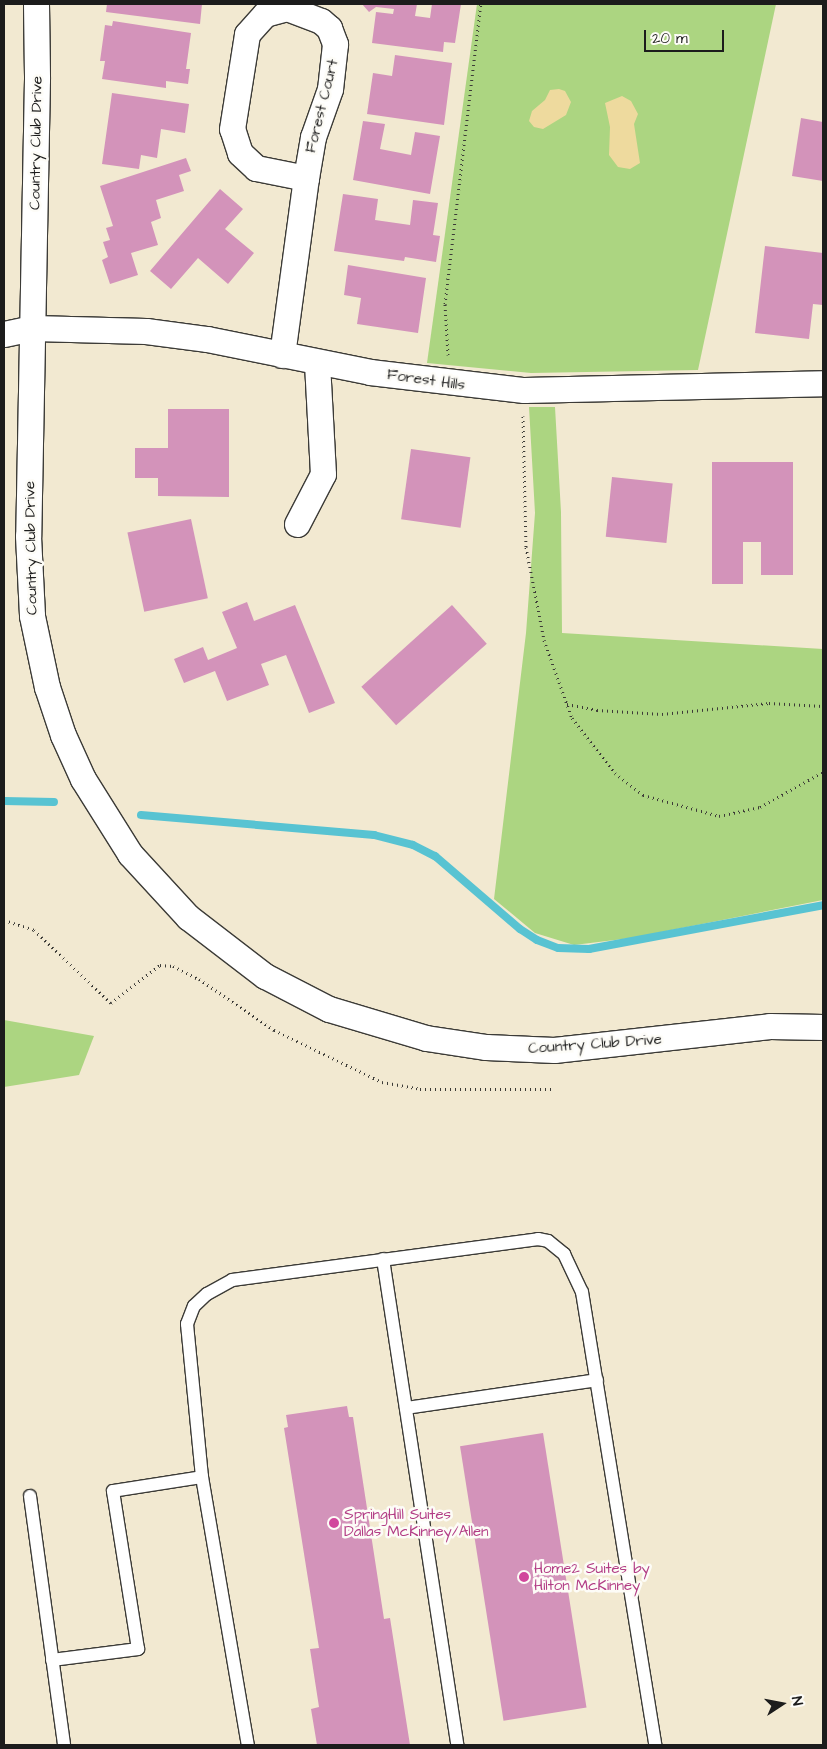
<!DOCTYPE html>
<html>
<head>
<meta charset="utf-8">
<style>
  body { margin:0 }
  #map { position:relative; width:827px; height:1749px; overflow:hidden; background:#f2e9d1; font-family:"Architects Daughter",sans-serif }
  div>[style] { position:absolute }
  [style*='--x'] { left:calc(var(--x)*1px); top:calc(var(--y)*1px); width:calc(var(--w)*1px); rotate:calc(var(--a)*1deg) }
  .green>* { inset:0; background:#acd581 }
  .sand>* { inset:0; background:#eeda9e }
  .stream>* { height:8px; margin:-4px; padding:0 4px; transform-origin:4px; border-radius:4px; background:#58c3d2 }
  .building>* { inset:0; background:#d393ba; transform-origin:0 0 }
  .path>* { height:3px; margin-top:-1.5px; transform-origin:0; background:repeating-linear-gradient(90deg,#3c3b37 0 1px,transparent 0 5px) }
  .roads { filter:drop-shadow(1px 0 #3c3b37) drop-shadow(-1px 0 #3c3b37) drop-shadow(0 1px #3c3b37) drop-shadow(0 -1px #3c3b37) }
  .service>* { height:12px; margin:-6px; padding:0 6px; transform-origin:6px; border-radius:6px; background:#fff }
  .minor>* { height:25px; margin:-12.5px; padding:0 12.5px; transform-origin:12.5px; border-radius:12.5px; background:#fff }
  .dots>* { width:14px; height:14px; translate:-50% -50%; box-sizing:border-box; border:2px solid #fdfcf7; border-radius:50% }
  span { translate:-50% -50%; white-space:nowrap; text-align:center; line-height:1.15; -webkit-text-stroke:5px #fdfcf7; paint-order:stroke }
  .street-label { font-size:15px; color:#1c1c1c }
  .hotel-label { font-size:15px; color:#b23c85 }
  .left { translate:0 -50%; text-align:left }
  .frame { position:absolute; inset:0; border:5px solid #1c1c1c; pointer-events:none }
  .north { position:absolute; left:757px; top:1679px; width:50px; height:50px; -webkit-text-stroke:4px #fdfcf7; paint-order:stroke; rotate:79deg; font-size:14px; font-weight:700; line-height:20px; text-align:center; color:#1c1c1c }
  .north::after { content:''; display:block; margin:auto; width:18px; height:22px; background:#1c1c1c; clip-path:polygon(50% 0,100% 100%,50% 72%,0 100%) }
  .scale { position:absolute; left:644px; top:30px; width:80px; height:22px; box-sizing:border-box; border:2px solid #1c1c1c; border-top:0; padding-left:6px; font-size:15px; line-height:18px; white-space:nowrap; color:#1c1c1c; -webkit-text-stroke:4px #fdfcf7; paint-order:stroke }
</style>
</head>
<body>
<div id="map">
  <div class="green">
    <i style="clip-path:polygon(477px 4px,776px 4px,698px 370px,531px 373px,427px 363px)"></i>
    <i style="clip-path:polygon(529px 407px,555px 407px,561px 512px,562px 633px,823px 649px,823px 900px,631px 938px,574px 945px,535px 933px,494px 899px,526px 633px,535px 513px)"></i>
    <i style="clip-path:polygon(4px 1020px,94px 1036px,79px 1075px,4px 1087px)"></i>
  </div>
  <div class="sand">
    <i style="clip-path:polygon(559px 89px,565px 91px,571px 102px,566px 115px,543px 129px,534px 127px,529px 121px,532px 111px,545px 100px,550px 90px)"></i>
    <i style="clip-path:polygon(622px 96px,631px 101px,638px 114px,634px 124px,640px 163px,630px 169px,618px 167px,609px 155px,610px 127px,605px 103px)"></i>
  </div>
  <div class="stream">
    <i style="--x:4;--y:801;--w:50;--a:1.1"></i>
    <i style="--x:141;--y:815;--w:234;--a:4.9"></i>
    <i style="--x:374;--y:835;--w:40;--a:14.4"></i>
    <i style="--x:413;--y:845;--w:25;--a:27"></i>
    <i style="--x:435;--y:856;--w:112;--a:40.7"></i>
    <i style="--x:520;--y:929;--w:20;--a:33"></i>
    <i style="--x:537;--y:940;--w:22;--a:21"></i>
    <i style="--x:558;--y:948;--w:31;--a:2"></i>
    <i style="--x:589;--y:949;--w:238;--a:-10.6"></i>
  </div>
  <div class="building">
    <i style="clip-path:polygon(107px 4px,202px 4px,200px 24px,106px 12px)"></i>
    <i style="clip-path:polygon(362px 4px,417px 4px,415px 16px,430px 18px,432px 4px,461px 4px,455px 43px,444px 42px,443px 52px,372px 43px,376px 12px,393px 14px,394px 9px,376px 7px,369px 12px)"></i>
    <i style="clip-path:polygon(113px 21px,191px 33px,186px 69px,190px 69px,188px 84px,166px 81px,166px 88px,102px 79px,105px 61px,100px 61px,105px 25px,112px 26px)"></i>
    <i style="clip-path:polygon(395px 55px,452px 63px,444px 125px,367px 114px,373px 73px,392px 76px)"></i>
    <i style="clip-path:polygon(112px 93px,189px 104px,185px 133px,161px 129px,157px 158px,141px 155px,139px 169px,102px 164px)"></i>
    <i style="clip-path:polygon(801px 118px,823px 122px,823px 181px,792px 176px)"></i>
    <i style="clip-path:polygon(363px 121px,385px 124px,380px 149px,411px 155px,415px 132px,440px 136px,430px 194px,353px 180px)"></i>
    <i style="clip-path:polygon(186px 158px,191px 171px,179px 175px,184px 191px,156px 200px,161px 218px,151px 222px,158px 245px,131px 253px,138px 275px,110px 284px,102px 260px,108px 257px,103px 242px,110px 240px,106px 228px,113px 226px,100px 186px)"></i>
    <i style="clip-path:polygon(220px 189px,243px 209px,225px 229px,254px 253px,228px 284px,198px 258px,171px 289px,150px 271px)"></i>
    <i style="clip-path:polygon(343px 194px,378px 199px,375px 220px,410px 225px,413px 200px,438px 203px,433px 235px,440px 236px,436px 262px,405px 257px,404px 261px,334px 251px)"></i>
    <i style="clip-path:polygon(765px 246px,823px 253px,823px 305px,813px 304px,809px 339px,755px 333px)"></i>
    <i style="clip-path:polygon(348px 265px,426px 278px,418px 333px,357px 324px,361px 298px,344px 295px)"></i>
    <i style="clip-path:polygon(168px 409px,229px 409px,229px 497px,158px 496px,158px 478px,135px 478px,135px 448px,168px 448px)"></i>
    <i style="left:411px;top:449px;width:60px;height:71px;rotate:8deg"></i>
    <i style="clip-path:polygon(712px 462px,793px 462px,793px 575px,761px 575px,761px 542px,743px 542px,743px 584px,712px 584px)"></i>
    <i style="left:612px;top:477px;width:61px;height:60px;rotate:6deg"></i>
    <i style="left:191px;top:519px;width:81px;height:65px;rotate:78deg"></i>
    <i style="clip-path:polygon(247px 602px,254px 621px,295px 605px,335px 703px,309px 713px,286px 655px,261px 664px,269px 685px,227px 701px,215px 671px,184px 683px,174px 659px,203px 647px,208px 660px,237px 648px,222px 612px)"></i>
    <i style="left:452px;top:605px;width:52px;height:122px;rotate:48deg"></i>
    <i style="clip-path:polygon(347px 1406px,349px 1417px,353px 1417px,384px 1619px,390px 1618px,410px 1745px,317px 1745px,311px 1709px,319px 1707px,310px 1649px,319px 1648px,284px 1428px,288px 1427px,286px 1415px)"></i>
    <i style="left:543px;top:1433px;width:278px;height:84px;rotate:81deg"></i>
  </div>
  <div class="path">
    <i style="--x:448;--y:355;--w:51;--a:-93.4"></i>
    <i style="--x:445;--y:304;--w:302;--a:-83.2"></i>
    <i style="--x:523;--y:416;--w:131;--a:88.7"></i>
    <i style="--x:526;--y:547;--w:95;--a:79"></i>
    <i style="--x:544;--y:640;--w:83;--a:70.3"></i>
    <i style="--x:572;--y:718;--w:70;--a:52"></i>
    <i style="--x:615;--y:773;--w:36;--a:38"></i>
    <i style="--x:643;--y:795;--w:79;--a:15.4"></i>
    <i style="--x:719;--y:816;--w:42;--a:-12.4"></i>
    <i style="--x:760;--y:807;--w:72;--a:-29.1"></i>
    <i style="--x:567;--y:704;--w:31;--a:11"></i>
    <i style="--x:597;--y:710;--w:65;--a:3.5"></i>
    <i style="--x:662;--y:714;--w:108;--a:-5.9"></i>
    <i style="--x:769;--y:703;--w:54;--a:3.2"></i>
    <i style="--x:4;--y:920;--w:32;--a:18"></i>
    <i style="--x:34;--y:930;--w:106;--a:43.5"></i>
    <i style="--x:111;--y:1003;--w:62;--a:-37.8"></i>
    <i style="--x:160;--y:965;--w:13;--a:4"></i>
    <i style="--x:173;--y:966;--w:29;--a:27"></i>
    <i style="--x:199;--y:979;--w:91;--a:34.2"></i>
    <i style="--x:274;--y:1030;--w:120;--a:25.7"></i>
    <i style="--x:382;--y:1082;--w:39;--a:10"></i>
    <i style="--x:420;--y:1089;--w:132;--a:0"></i>
  </div>
  <div class="roads">
    <div class="service">
      <i style="--x:383;--y:1259;--w:492;--a:81.3"></i>
      <i style="--x:406;--y:1408;--w:193;--a:-8.3"></i>
      <i style="--x:202;--y:1477;--w:272;--a:80.3"></i>
      <i style="--x:30;--y:1496;--w:251;--a:82.2"></i>
      <i style="--x:52;--y:1660;--w:87;--a:-7.3"></i>
      <i style="--x:138;--y:1649;--w:160;--a:-99"></i>
      <i style="--x:113;--y:1491;--w:90;--a:-8.9"></i>
      <i style="--x:202;--y:1477;--w:154;--a:-95.6"></i>
      <i style="--x:187;--y:1324;--w:19;--a:-69"></i>
      <i style="--x:194;--y:1306;--w:18;--a:-43"></i>
      <i style="--x:207;--y:1294;--w:29;--a:-29"></i>
      <i style="--x:232;--y:1280;--w:309;--a:-7.6"></i>
      <i style="--x:538;--y:1239;--w:10;--a:11"></i>
      <i style="--x:548;--y:1241;--w:21;--a:39"></i>
      <i style="--x:564;--y:1254;--w:42;--a:64.7"></i>
      <i style="--x:582;--y:1292;--w:459;--a:80.8"></i>
    </div>
    <div class="minor">
      <i style="--x:36;--y:4;--w:75;--a:89.2"></i>
      <i style="--x:37;--y:79;--w:457;--a:91.1"></i>
      <i style="--x:28;--y:536;--w:80;--a:87.1"></i>
      <i style="--x:32;--y:616;--w:73;--a:78.1"></i>
      <i style="--x:47;--y:687;--w:51;--a:71.6"></i>
      <i style="--x:63;--y:735;--w:48;--a:65.6"></i>
      <i style="--x:83;--y:779;--w:89;--a:57.9"></i>
      <i style="--x:130;--y:854;--w:86;--a:47.4"></i>
      <i style="--x:188;--y:917;--w:97;--a:37.5"></i>
      <i style="--x:265;--y:976;--w:72;--a:27.3"></i>
      <i style="--x:329;--y:1009;--w:101;--a:16.6"></i>
      <i style="--x:426;--y:1038;--w:61;--a:8.5"></i>
      <i style="--x:486;--y:1047;--w:68;--a:2.5"></i>
      <i style="--x:554;--y:1050;--w:217;--a:-6.3"></i>
      <i style="--x:770;--y:1026;--w:53;--a:1.1"></i>
      <i style="--x:287;--y:8;--w:36;--a:21"></i>
      <i style="--x:321;--y:21;--w:11;--a:41"></i>
      <i style="--x:329;--y:28;--w:17;--a:69"></i>
      <i style="--x:335;--y:44;--w:45;--a:96.3"></i>
      <i style="--x:330;--y:89;--w:51;--a:109.5"></i>
      <i style="--x:313;--y:137;--w:42;--a:99.7"></i>
      <i style="--x:306;--y:178;--w:51;--a:-168.7"></i>
      <i style="--x:256;--y:168;--w:22;--a:-137"></i>
      <i style="--x:240;--y:153;--w:25;--a:-108"></i>
      <i style="--x:232;--y:129;--w:96;--a:-81"></i>
      <i style="--x:247;--y:34;--w:27;--a:-48"></i>
      <i style="--x:265;--y:14;--w:23;--a:-15"></i>
      <i style="--x:4;--y:334;--w:30;--a:-12"></i>
      <i style="--x:33;--y:328;--w:113;--a:1.5"></i>
      <i style="--x:146;--y:331;--w:62;--a:7.5"></i>
      <i style="--x:207;--y:339;--w:166;--a:11.4"></i>
      <i style="--x:370;--y:372;--w:155;--a:6.7"></i>
      <i style="--x:524;--y:390;--w:299;--a:-1.3"></i>
      <i style="--x:282;--y:355;--w:179;--a:-82.3"></i>
      <i style="--x:297;--y:524;--w:56;--a:-62.5"></i>
      <i style="--x:323;--y:474;--w:112;--a:-93.1"></i>
    </div>
  </div>
  <div class="dots">
    <i style="left:334px;top:1523px;background:#d1479c"></i>
    <i style="left:524px;top:1577px;background:#d1479c"></i>
  </div>
  <div class="street-label">
    <span style="left:322px;top:106px;rotate:-76deg">Forest Court</span>
    <span style="left:36px;top:143px;rotate:-89deg">Country Club Drive</span>
    <span style="left:426px;top:380px;rotate:8deg">Forest Hills</span>
    <span style="left:31px;top:548px;rotate:-91deg">Country Club Drive</span>
    <span style="left:595px;top:1044px;rotate:-4deg">Country Club Drive</span>
  </div>
  <div class="hotel-label">
    <span class="left" style="left:344px;top:1523px">SpringHill Suites<br>Dallas McKinney/Allen</span>
    <span class="left" style="left:534px;top:1577px">Home2 Suites by<br>Hilton McKinney</span>
  </div>
  <div class="frame"></div>
  <div class="north">N</div>
  <div class="scale">20 m</div>
</div>
</body>
</html>
